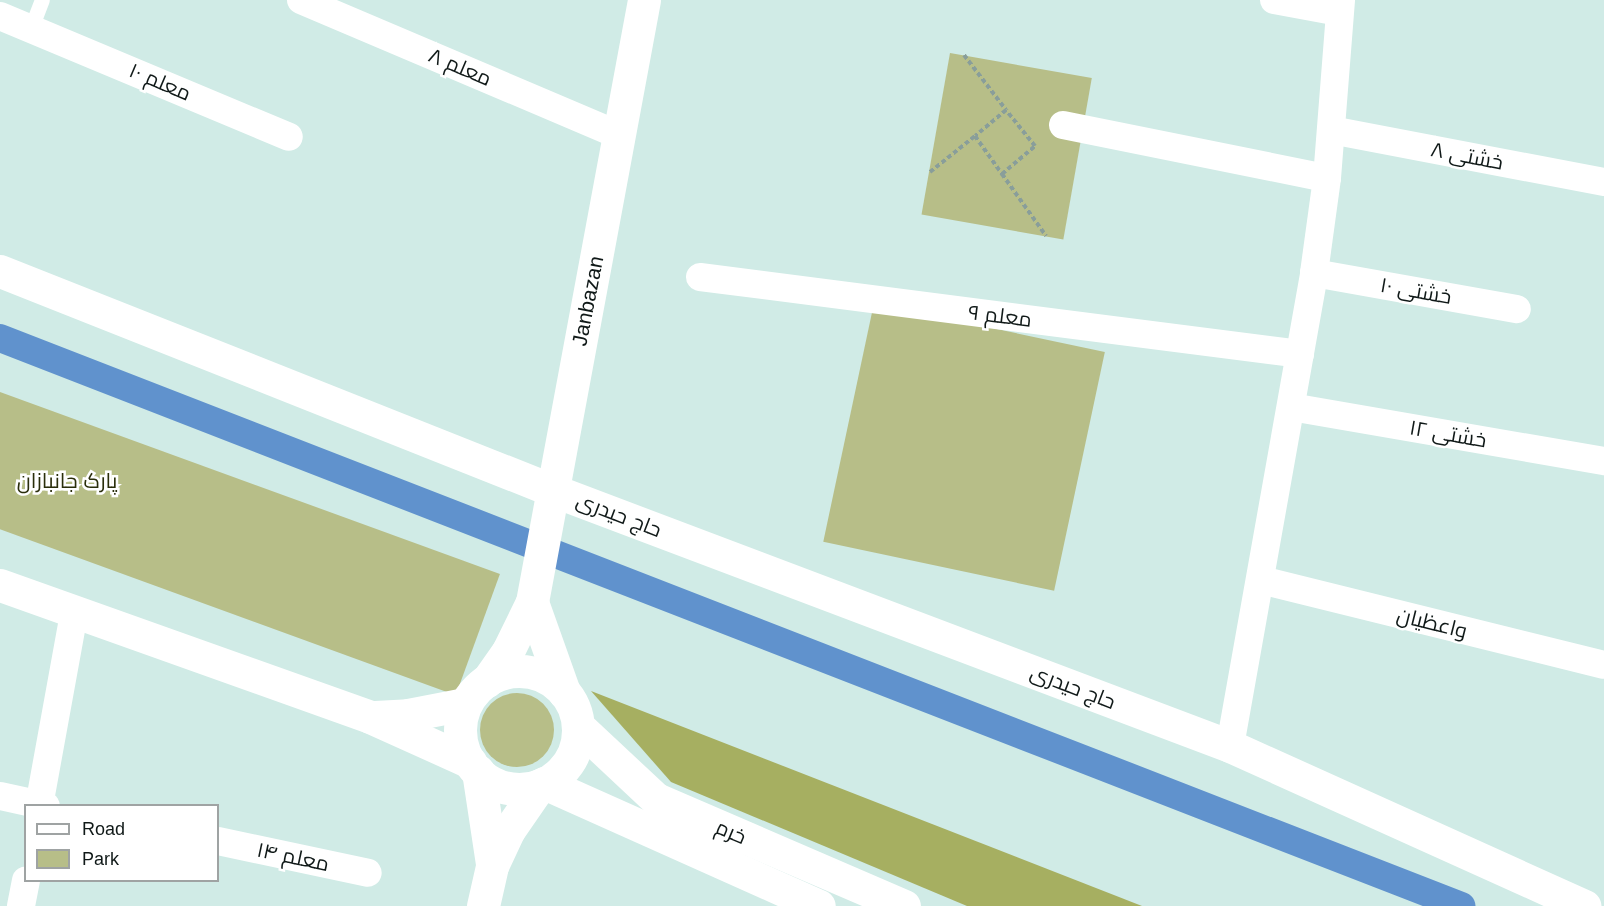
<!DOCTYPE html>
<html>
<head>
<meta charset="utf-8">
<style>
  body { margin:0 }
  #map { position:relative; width:1604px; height:906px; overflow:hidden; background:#d0ebe6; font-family:Helvetica,Cairo,sans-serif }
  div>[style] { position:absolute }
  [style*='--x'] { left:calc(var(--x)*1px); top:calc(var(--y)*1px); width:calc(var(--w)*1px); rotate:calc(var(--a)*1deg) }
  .green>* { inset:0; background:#b7be88; transform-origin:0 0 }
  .round { border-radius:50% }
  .forest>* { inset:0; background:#a6af61 }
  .canal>* { height:28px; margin:-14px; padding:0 14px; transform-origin:14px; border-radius:14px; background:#6092cd }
  .path>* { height:4px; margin-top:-2px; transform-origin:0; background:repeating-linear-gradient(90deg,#899e9a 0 4.5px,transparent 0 7.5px) }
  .lane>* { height:15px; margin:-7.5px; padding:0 7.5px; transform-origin:7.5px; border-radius:7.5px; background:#fff }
  .street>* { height:28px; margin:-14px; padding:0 14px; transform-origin:14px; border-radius:14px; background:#fff }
  .secondary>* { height:33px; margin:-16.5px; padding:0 16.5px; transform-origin:16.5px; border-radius:16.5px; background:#fff }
  .secondary>.ring { margin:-16.5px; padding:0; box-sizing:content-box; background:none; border:33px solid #fff; border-radius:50% }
  span { translate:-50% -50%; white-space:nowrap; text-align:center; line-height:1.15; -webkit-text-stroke:5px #fff; paint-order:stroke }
  .street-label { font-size:21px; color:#101918 }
  .park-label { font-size:21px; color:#2a2e0b }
  .legend { position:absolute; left:24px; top:804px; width:195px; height:78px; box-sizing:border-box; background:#fff; border:2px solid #9fa3a3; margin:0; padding:8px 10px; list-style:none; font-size:18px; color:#101918 }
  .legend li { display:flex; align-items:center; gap:12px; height:30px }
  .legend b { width:30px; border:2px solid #9fa3a3 }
</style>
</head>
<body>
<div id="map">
  <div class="green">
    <i style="left:950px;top:53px;width:144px;height:164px;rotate:10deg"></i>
    <i style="left:874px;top:303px;width:236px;height:244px;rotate:12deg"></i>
    <i style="left:0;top:392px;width:532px;height:129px;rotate:20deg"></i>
    <i class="round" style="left:480px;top:693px;width:74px;height:74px"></i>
  </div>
  <div class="forest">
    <i style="clip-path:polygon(591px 691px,1142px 906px,967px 906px,671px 782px)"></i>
  </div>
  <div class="canal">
    <i style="--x:0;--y:338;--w:1568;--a:21.24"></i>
  </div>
  <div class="path">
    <i style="--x:964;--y:55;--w:69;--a:52.6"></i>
    <i style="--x:930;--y:172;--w:58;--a:-38.7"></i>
    <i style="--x:1002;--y:174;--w:43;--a:-40.3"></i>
    <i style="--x:1035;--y:146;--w:46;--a:-128.9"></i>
    <i style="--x:1006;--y:110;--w:40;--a:140"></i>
    <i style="--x:975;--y:136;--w:47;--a:54.6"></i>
    <i style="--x:1002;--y:174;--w:76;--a:54.6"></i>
  </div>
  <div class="lane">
    <i style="--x:31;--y:28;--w:30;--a:-69"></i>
  </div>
  <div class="street">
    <i style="--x:301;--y:0;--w:345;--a:23"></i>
    <i style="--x:1274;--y:0;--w:66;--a:10.5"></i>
    <i style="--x:0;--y:16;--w:313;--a:22.7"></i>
    <i style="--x:1063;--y:125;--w:269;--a:11.4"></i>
    <i style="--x:1327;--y:178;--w:179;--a:-85.5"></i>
    <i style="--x:1331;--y:130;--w:278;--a:10.8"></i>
    <i style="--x:1314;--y:273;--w:206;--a:10.1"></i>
    <i style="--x:700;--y:277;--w:605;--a:7.31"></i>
    <i style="--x:1291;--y:407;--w:318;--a:9.8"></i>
    <i style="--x:1261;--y:580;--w:353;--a:13.9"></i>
    <i style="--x:1230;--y:746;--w:480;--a:-79.9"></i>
    <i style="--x:1314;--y:273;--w:96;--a:-82.2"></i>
    <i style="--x:0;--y:796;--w:47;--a:12.3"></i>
    <i style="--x:39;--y:806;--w:196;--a:-79.7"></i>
    <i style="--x:218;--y:841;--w:153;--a:12"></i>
    <i style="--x:21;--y:906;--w:26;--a:-79"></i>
  </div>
  <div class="secondary">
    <i style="--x:0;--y:271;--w:594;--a:21.64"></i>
    <i style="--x:552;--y:490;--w:725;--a:20.69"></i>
    <i style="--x:1230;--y:746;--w:389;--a:24.3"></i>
    <i style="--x:0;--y:585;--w:393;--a:19.6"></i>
    <i style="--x:370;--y:717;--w:110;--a:24.2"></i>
    <i style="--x:532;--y:602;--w:96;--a:70.4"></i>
    <i class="ring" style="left:460px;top:671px;width:85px;height:85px"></i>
    <i style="--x:487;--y:681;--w:37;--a:-55"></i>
    <i style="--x:508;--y:651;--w:55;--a:-63.9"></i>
    <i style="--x:532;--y:602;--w:612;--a:-79.46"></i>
    <i style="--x:375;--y:717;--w:33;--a:-3"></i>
    <i style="--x:408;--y:715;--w:58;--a:-10.9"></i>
    <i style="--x:578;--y:726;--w:107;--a:43.1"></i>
    <i style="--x:656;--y:799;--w:270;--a:23.3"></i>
    <i style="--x:478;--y:771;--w:94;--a:81.4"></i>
    <i style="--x:544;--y:783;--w:301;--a:24.1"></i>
    <i style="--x:483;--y:906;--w:41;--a:-77.3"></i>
    <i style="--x:492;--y:866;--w:40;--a:-65"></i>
    <i style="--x:509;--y:830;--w:55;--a:-55.4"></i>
  </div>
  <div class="street-label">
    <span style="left:460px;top:67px;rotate:23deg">معلم ۸</span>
    <span style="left:160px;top:82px;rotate:23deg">معلم ۱۰</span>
    <span style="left:1467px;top:156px;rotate:11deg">خشتی ۸</span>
    <span style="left:1416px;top:291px;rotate:10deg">خشتی ۱۰</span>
    <span style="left:588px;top:301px;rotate:-79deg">Janbazan</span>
    <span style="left:1000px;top:316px;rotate:7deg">معلم ۹</span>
    <span style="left:1448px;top:434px;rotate:10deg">خشتی ۱۲</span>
    <span style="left:619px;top:515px;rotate:21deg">حاج حیدری</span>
    <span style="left:1432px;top:623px;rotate:14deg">واعظیان</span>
    <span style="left:1073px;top:687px;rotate:21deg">حاج حیدری</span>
    <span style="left:731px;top:832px;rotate:23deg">خرم</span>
    <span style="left:293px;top:857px;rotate:12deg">معلم ۱۴</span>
  </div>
  <div class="park-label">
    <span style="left:67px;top:481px">پارک جانبازان</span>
  </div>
  <ul class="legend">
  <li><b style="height:8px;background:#fff"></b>Road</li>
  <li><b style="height:16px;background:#b7be88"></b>Park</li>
  </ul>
</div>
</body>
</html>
